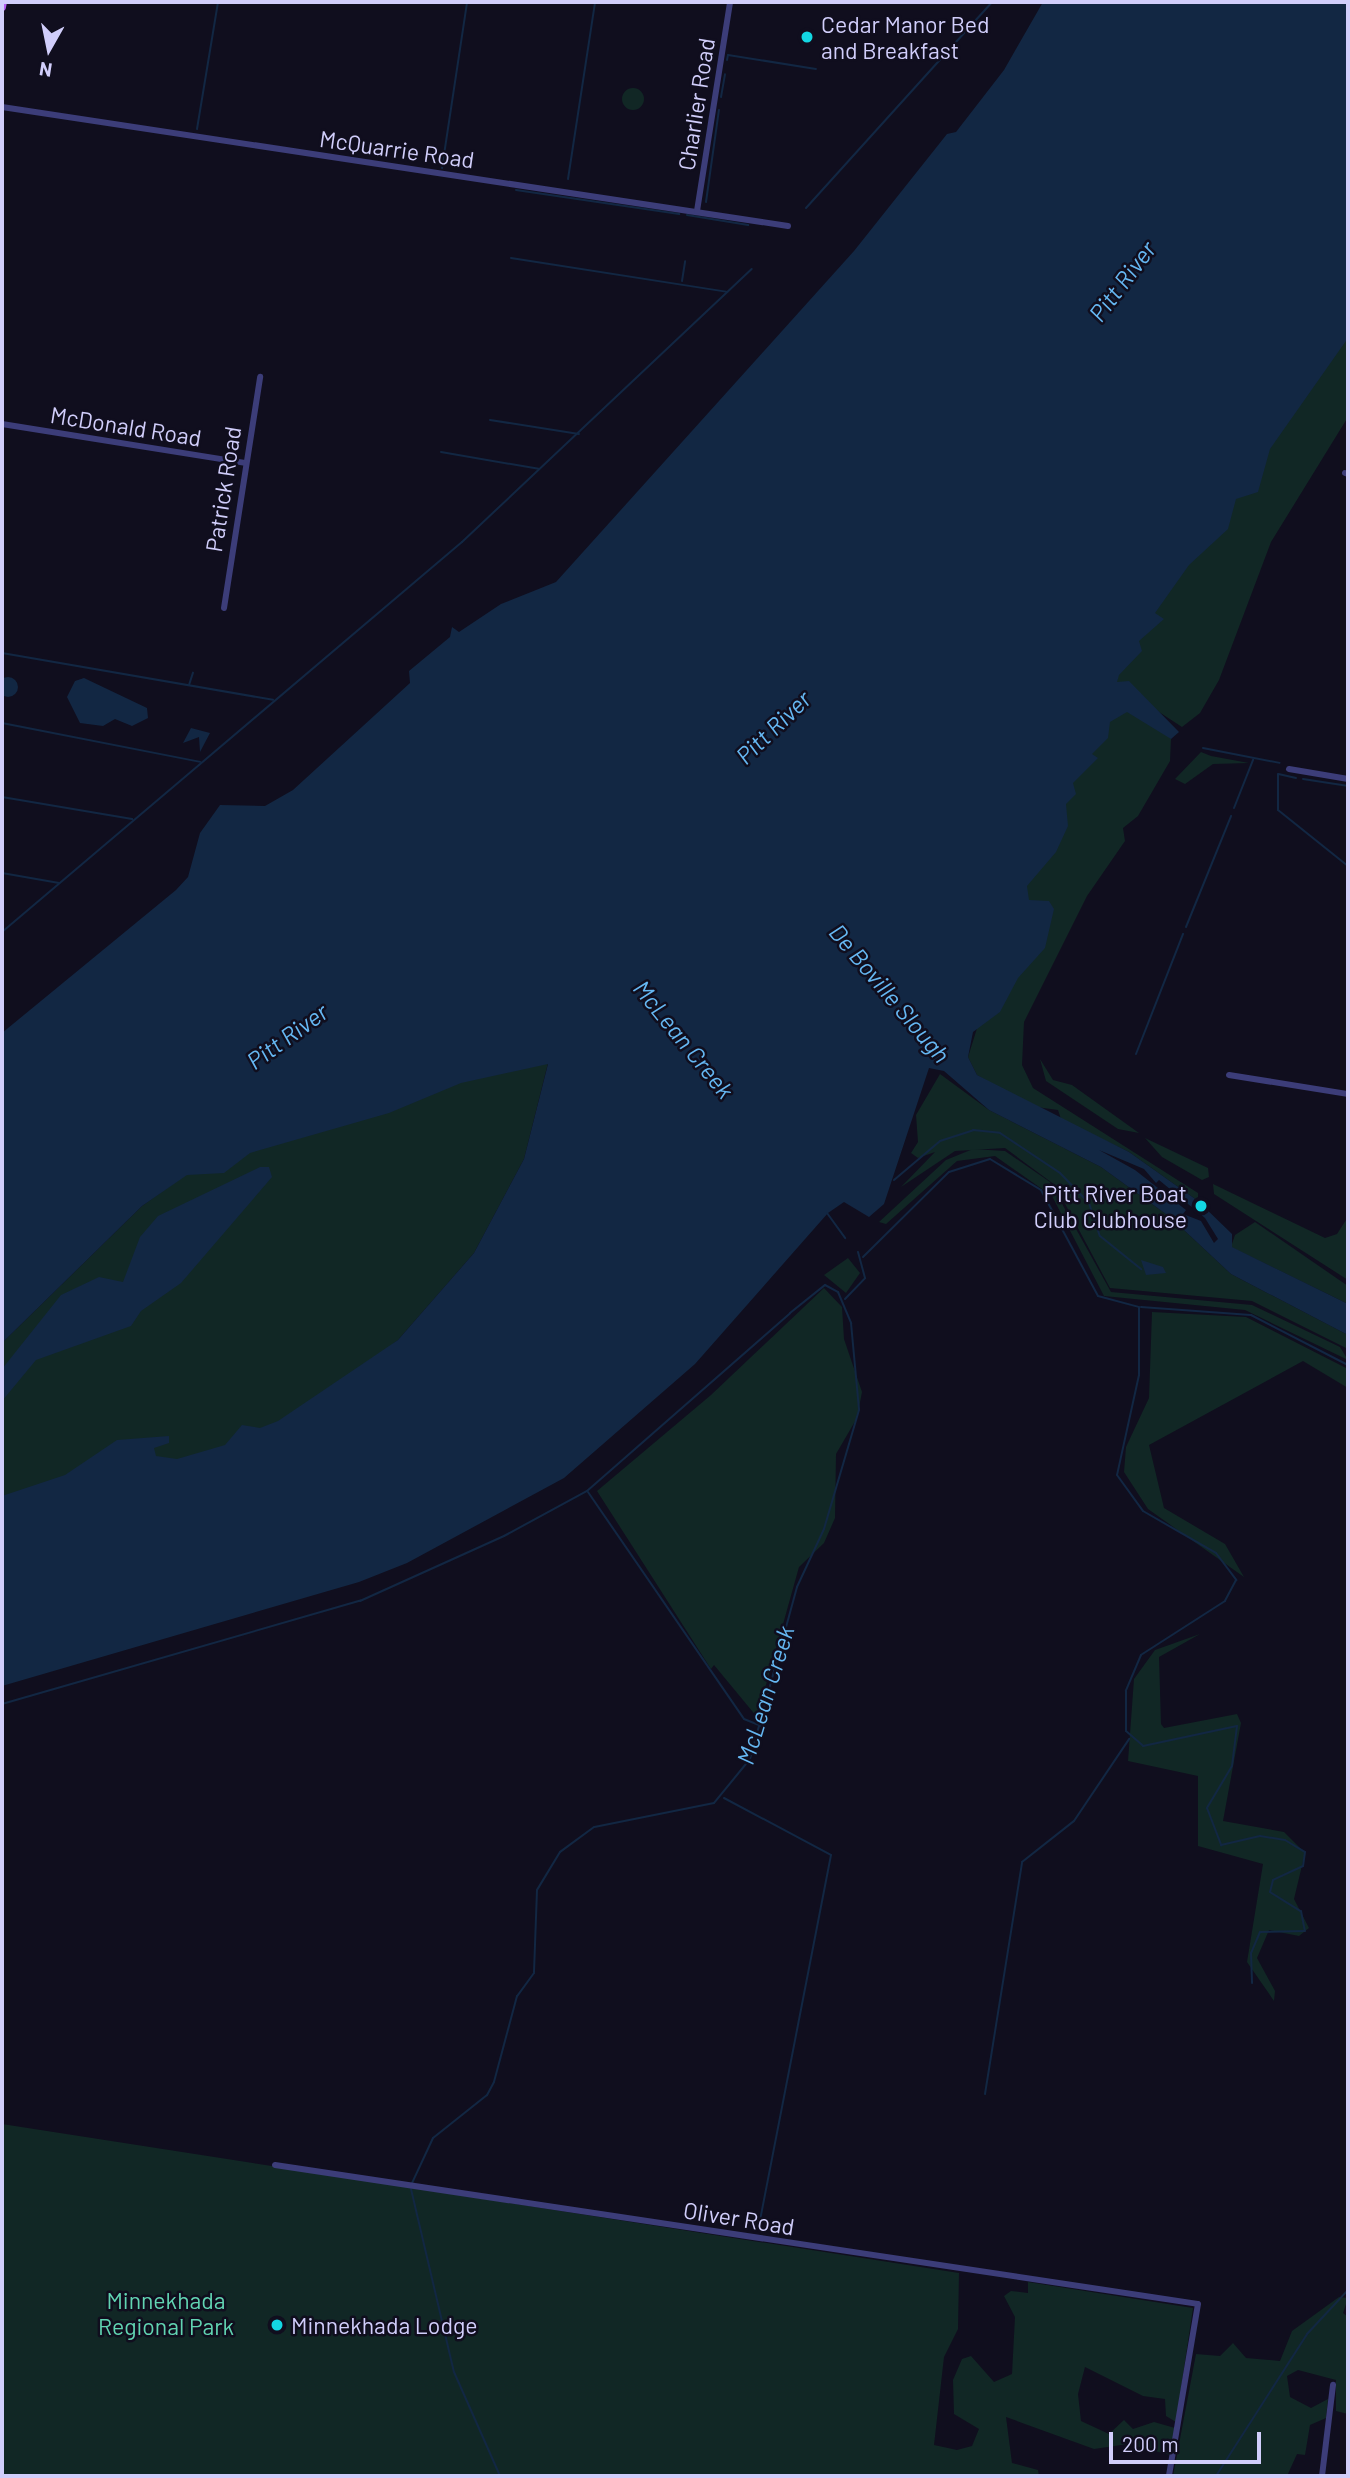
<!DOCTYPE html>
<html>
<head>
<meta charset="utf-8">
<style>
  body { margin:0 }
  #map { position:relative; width:1350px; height:2478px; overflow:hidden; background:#100e1e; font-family:Barlow,sans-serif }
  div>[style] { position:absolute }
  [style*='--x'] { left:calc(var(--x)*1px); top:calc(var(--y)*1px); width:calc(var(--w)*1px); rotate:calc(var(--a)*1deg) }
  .green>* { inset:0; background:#112725 }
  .round { border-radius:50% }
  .water>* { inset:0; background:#122743 }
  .pier>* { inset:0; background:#100e1e }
  .stream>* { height:2px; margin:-1px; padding:0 1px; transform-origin:1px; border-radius:1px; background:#122743 }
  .minor>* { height:6px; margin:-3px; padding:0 3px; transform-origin:3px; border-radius:3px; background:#3c3d79 }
  .major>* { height:8px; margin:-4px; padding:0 4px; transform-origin:4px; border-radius:4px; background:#b45ef2 }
  .dots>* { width:19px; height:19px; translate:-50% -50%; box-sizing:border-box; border:4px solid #100e1e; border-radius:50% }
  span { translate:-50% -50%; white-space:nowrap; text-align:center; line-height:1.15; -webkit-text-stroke:5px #100e1e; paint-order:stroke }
  .poi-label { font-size:23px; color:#d1cefb }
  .left { translate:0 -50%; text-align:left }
  .right { translate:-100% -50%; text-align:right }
  .street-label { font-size:23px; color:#d1cefb }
  .park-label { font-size:23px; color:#61d4b2 }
  .water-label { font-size:24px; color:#65b7f2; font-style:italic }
  .frame { position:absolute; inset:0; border:4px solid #d1cefb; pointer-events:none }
  .north { position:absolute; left:14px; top:14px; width:70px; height:70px; -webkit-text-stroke:5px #100e1e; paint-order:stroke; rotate:189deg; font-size:19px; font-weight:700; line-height:28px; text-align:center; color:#d1cefb }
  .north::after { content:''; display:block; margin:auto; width:24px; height:32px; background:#d1cefb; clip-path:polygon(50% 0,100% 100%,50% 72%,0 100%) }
  .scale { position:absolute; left:1109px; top:2432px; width:152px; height:32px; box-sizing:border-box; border:4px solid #d1cefb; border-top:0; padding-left:9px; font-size:21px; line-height:24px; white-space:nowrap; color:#d1cefb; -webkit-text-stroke:5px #100e1e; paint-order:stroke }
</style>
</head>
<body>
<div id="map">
  <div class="green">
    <i class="round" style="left:622px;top:88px;width:22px;height:22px"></i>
    <i style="clip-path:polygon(1348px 229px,1348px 417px,1271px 542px,1219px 680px,1200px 713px,1182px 727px,1104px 676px)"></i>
    <i style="clip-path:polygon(1093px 660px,1171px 739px,1170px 761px,1138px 816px,1123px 828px,1125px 841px,1087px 896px,1024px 1022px,1022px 1065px,1033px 1088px,1198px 1193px,1198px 1201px,1129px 1152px,1061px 1119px,1058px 1110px,1029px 1106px,977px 1075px,968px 1057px)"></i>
    <i style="clip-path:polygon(1201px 752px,1211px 756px,1249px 763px,1213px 764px,1185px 784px,1175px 779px)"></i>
    <i style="clip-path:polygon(1040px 1059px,1053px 1080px,1072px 1085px,1139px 1133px,1118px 1129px,1046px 1081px)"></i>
    <i style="clip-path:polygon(548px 1063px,524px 1159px,474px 1253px,398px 1340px,289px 1427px,2px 1522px,2px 1343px,142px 1206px,307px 1088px,443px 1085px)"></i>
    <i style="clip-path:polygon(940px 1074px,989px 1110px,1101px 1167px,1170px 1217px,1231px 1274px,1348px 1335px,1348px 1349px,1252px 1301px,1110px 1288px,1055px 1185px,1005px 1148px,955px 1151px,901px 1187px,935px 1152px,918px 1158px,911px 1153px,918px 1142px,916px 1115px)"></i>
    <i style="clip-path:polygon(1145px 1138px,1208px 1168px,1209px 1177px,1202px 1180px,1162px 1157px)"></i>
    <i style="clip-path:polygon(973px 1149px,1005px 1151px,1050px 1182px,1111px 1292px,1252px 1305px,1340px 1347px,1348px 1360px,1245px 1310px,1104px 1296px,1052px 1196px,995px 1156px,957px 1161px,886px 1224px,879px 1222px,946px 1160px)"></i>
    <i style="clip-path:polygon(1213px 1184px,1325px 1238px,1337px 1234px,1348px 1217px,1348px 1280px,1214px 1194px)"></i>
    <i style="clip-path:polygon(1255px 1222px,1348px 1286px,1348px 1304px,1231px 1247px,1235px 1235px)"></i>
    <i style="clip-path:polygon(848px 1258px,860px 1273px,846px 1293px,824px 1275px)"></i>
    <i style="clip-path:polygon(824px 1288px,842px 1307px,844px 1339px,862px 1392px,857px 1418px,836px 1454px,835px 1518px,824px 1543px,799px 1567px,757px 1717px,714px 1665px,711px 1669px,597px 1491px,711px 1395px)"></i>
    <i style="clip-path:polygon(1152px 1312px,1246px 1317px,1348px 1369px,1348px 1388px,1303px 1361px,1149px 1445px,1164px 1508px,1225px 1544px,1244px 1577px,1148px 1509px,1124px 1472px,1126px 1447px,1149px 1398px)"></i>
    <i style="clip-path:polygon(1200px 1634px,1159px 1657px,1161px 1724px,1164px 1728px,1237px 1714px,1241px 1723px,1223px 1821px,1284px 1832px,1305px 1853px,1294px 1899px,1309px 1928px,1299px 1936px,1269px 1930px,1257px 1958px,1275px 1991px,1274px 2001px,1247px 1962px,1263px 1864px,1198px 1846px,1198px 1776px,1128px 1761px,1134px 1679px,1155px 1650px)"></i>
    <i style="clip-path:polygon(2px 2124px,959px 2273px,958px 2329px,944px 2357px,934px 2445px,957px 2450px,972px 2446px,979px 2429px,954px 2414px,953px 2380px,962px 2359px,971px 2356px,994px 2382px,1012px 2374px,1015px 2317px,1004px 2296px,1011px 2291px,1028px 2293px,1028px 2282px,1193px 2308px,1176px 2422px,1166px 2416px,1165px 2399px,1143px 2396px,1085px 2367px,1078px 2394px,1081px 2421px,1109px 2434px,1124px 2420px,1133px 2429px,1154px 2422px,1175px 2428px,1170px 2455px,1128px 2444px,1094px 2449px,1006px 2417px,1012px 2463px,1038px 2470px,1039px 2476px,2px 2476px)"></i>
    <i style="clip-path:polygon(1339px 2297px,1348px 2298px,1343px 2313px,1348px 2317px,1348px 2414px,1336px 2411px,1336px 2380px,1298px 2370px,1287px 2376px,1290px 2397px,1311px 2408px,1328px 2399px,1326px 2418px,1310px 2425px,1305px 2455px,1297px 2454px,1287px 2476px,1173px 2476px,1196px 2354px,1220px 2356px,1233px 2343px,1246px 2358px,1280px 2361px,1292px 2331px)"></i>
  </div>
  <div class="water">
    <i style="clip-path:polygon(1043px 2px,1348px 2px,1348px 338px,1270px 449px,1258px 492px,1236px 499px,1228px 529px,1189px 565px,1155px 613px,1164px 619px,1139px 641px,1142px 651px,1119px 675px,1117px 682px,1129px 681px,1179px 732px,1171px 739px,1127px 712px,1110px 722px,1108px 738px,1092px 754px,1098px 758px,1073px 783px,1076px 794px,1066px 804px,1068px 826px,1056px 852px,1027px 886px,1029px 900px,1049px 901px,1054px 909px,1045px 948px,1018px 978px,1000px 1012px,973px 1032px,968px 1057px,977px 1075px,1129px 1152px,1198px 1201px,1232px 1234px,1232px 1247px,1348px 1304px,1348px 1335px,1231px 1274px,1170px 1217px,1101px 1167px,989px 1110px,944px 1071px,929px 1068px,884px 1204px,869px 1217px,844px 1202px,828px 1213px,695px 1364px,564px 1478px,407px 1563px,359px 1582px,2px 1686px,2px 1496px,65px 1475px,117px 1440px,169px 1436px,169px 1443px,154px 1448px,156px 1456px,177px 1459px,225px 1445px,242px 1425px,260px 1428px,278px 1421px,398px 1340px,474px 1253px,524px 1159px,548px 1064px,461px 1083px,389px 1113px,250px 1153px,224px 1173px,187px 1175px,142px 1206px,2px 1343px,2px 1033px,176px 890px,188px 877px,200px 833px,220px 805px,265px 806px,293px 790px,410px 683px,409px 671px,450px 637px,452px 627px,459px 632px,501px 604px,556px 582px,854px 251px,947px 134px,956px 132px,1004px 70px)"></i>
    <i class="round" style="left:-2px;top:677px;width:20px;height:20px"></i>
    <i style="clip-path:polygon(84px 678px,147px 708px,148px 718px,132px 726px,115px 719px,103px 726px,80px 723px,67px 697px,75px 681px)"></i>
    <i style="clip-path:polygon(191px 728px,210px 733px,200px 752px,199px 737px,183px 743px)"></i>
    <i style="clip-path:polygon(260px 1167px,269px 1167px,272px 1177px,181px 1283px,141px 1311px,131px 1326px,36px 1360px,2px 1401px,2px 1369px,61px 1295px,99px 1277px,123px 1282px,140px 1237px,158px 1216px)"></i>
    <i style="clip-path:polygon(1141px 1260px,1163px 1267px,1166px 1273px,1146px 1275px)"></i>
  </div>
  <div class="pier">
    <i style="clip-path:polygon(1099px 1150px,1144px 1169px,1156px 1183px,1159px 1180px,1205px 1218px,1218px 1239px,1214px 1243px,1201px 1221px,1183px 1214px,1186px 1210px,1135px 1170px)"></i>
  </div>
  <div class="stream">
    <i style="--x:727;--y:60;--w:5;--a:-79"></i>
    <i style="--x:728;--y:55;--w:89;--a:9"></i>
    <i style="--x:721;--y:97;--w:23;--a:-80"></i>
    <i style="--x:197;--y:129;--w:129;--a:-80.6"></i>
    <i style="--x:442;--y:168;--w:168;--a:-81.4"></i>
    <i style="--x:568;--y:179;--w:179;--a:-81.3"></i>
    <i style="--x:516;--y:190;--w:165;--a:8.4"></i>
    <i style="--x:706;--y:202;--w:93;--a:-82"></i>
    <i style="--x:806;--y:208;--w:278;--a:-47.9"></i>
    <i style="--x:687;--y:215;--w:62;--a:9.3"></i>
    <i style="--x:511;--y:258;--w:219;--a:8.9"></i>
    <i style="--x:682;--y:281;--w:20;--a:-81"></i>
    <i style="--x:490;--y:420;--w:90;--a:8.9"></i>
    <i style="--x:441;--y:452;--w:99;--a:9.8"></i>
    <i style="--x:2;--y:653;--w:275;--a:9.8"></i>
    <i style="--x:189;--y:685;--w:13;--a:-72"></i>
    <i style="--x:2;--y:723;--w:202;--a:11.1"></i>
    <i style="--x:1203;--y:748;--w:78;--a:11"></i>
    <i style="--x:1296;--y:778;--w:18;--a:-167"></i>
    <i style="--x:1278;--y:774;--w:36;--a:90"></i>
    <i style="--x:1278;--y:810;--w:90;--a:38.7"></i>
    <i style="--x:1303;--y:779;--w:46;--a:8.8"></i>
    <i style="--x:2;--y:797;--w:132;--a:9.6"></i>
    <i style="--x:1234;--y:808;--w:52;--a:-68.4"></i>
    <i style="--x:2;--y:873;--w:58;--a:10"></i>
    <i style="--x:1186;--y:927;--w:120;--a:-67.9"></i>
    <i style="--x:2;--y:932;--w:603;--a:-40.29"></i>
    <i style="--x:462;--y:542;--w:398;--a:-43.3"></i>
    <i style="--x:1136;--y:1054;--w:129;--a:-68.6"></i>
    <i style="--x:894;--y:1180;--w:60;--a:-40.3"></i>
    <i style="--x:940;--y:1141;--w:35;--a:-18"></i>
    <i style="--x:973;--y:1130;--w:27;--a:6"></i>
    <i style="--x:1000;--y:1133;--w:72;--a:33.7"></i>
    <i style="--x:1060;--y:1173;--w:42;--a:46"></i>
    <i style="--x:1089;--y:1203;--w:35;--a:72"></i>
    <i style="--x:1100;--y:1236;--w:53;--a:38.8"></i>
    <i style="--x:827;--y:1213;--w:31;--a:54"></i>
    <i style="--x:863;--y:1257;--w:121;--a:-44.7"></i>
    <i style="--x:949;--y:1172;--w:43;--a:-17.6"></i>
    <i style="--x:990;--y:1159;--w:60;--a:31.3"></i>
    <i style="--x:1041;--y:1190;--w:120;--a:61.7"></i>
    <i style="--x:1098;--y:1296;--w:42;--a:15"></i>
    <i style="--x:1139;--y:1307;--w:68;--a:90"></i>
    <i style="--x:1139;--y:1375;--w:102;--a:102.4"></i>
    <i style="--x:1117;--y:1475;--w:44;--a:54.2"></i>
    <i style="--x:1143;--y:1511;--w:84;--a:29.9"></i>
    <i style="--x:1216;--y:1553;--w:34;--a:53"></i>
    <i style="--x:1236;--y:1580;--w:24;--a:118"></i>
    <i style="--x:1225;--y:1601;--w:100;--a:147.3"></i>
    <i style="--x:1141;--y:1655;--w:39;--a:113"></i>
    <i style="--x:1126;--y:1691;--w:40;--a:90"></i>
    <i style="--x:1126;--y:1731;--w:23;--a:41"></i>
    <i style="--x:1143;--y:1746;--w:96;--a:-12"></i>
    <i style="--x:1237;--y:1726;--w:40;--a:97.1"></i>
    <i style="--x:1232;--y:1766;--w:49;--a:120.8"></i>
    <i style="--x:1207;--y:1808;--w:40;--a:69"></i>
    <i style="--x:1221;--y:1845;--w:40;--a:-13"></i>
    <i style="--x:1260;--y:1836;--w:25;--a:9"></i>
    <i style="--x:1285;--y:1840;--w:23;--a:31"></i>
    <i style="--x:1305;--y:1852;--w:14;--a:98"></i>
    <i style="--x:1303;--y:1866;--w:33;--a:155"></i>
    <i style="--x:1273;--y:1880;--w:12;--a:104"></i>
    <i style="--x:1270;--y:1892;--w:36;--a:32"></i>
    <i style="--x:1301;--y:1911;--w:20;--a:79"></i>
    <i style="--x:1305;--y:1931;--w:45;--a:178.7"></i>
    <i style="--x:1260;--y:1932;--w:23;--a:113"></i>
    <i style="--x:1251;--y:1953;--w:30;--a:88"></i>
    <i style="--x:845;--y:1299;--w:29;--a:-46"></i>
    <i style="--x:865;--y:1278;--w:27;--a:-105"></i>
    <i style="--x:1141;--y:1307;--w:110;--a:4.2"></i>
    <i style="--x:1251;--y:1315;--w:109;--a:27.3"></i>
    <i style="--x:588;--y:1492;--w:275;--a:55.5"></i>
    <i style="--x:744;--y:1719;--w:18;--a:22"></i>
    <i style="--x:2;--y:1704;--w:373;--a:-16.1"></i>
    <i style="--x:360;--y:1601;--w:158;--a:-24.3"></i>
    <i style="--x:504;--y:1536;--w:94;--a:-28.5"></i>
    <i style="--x:587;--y:1491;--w:270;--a:-41.2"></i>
    <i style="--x:790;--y:1313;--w:45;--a:-38.7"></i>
    <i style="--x:825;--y:1285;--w:15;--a:28"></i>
    <i style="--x:838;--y:1292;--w:34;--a:67"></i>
    <i style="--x:851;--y:1323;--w:87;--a:84.7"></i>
    <i style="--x:859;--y:1410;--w:124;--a:106.4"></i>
    <i style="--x:824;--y:1529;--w:64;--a:115"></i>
    <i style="--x:797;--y:1587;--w:178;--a:105.3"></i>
    <i style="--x:750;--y:1759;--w:57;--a:129.3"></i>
    <i style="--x:714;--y:1803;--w:122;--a:168.7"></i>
    <i style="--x:594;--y:1827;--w:42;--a:143.7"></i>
    <i style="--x:560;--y:1852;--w:44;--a:121.2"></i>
    <i style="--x:537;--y:1890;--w:83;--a:92.1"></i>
    <i style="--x:534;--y:1973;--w:29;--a:126"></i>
    <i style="--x:517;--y:1996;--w:89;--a:105"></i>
    <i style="--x:494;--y:2082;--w:15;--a:118"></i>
    <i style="--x:487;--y:2095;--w:69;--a:141.5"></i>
    <i style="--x:433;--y:2138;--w:50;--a:115"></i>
    <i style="--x:724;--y:1798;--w:121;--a:28"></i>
    <i style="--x:831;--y:1855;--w:371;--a:101"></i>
    <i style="--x:985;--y:2094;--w:235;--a:-80.9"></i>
    <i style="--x:1022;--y:1862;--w:66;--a:-38.3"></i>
    <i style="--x:1074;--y:1821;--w:99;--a:-56.1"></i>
    <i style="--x:411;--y:2189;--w:188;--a:76.8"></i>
    <i style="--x:454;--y:2372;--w:114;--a:66.1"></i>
    <i style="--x:8;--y:2475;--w:3;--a:18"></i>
    <i style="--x:58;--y:2476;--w:30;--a:0"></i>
    <i style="--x:1216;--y:2476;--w:169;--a:-57.3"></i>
    <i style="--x:1307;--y:2334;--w:60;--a:-47"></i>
  </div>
  <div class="minor">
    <i style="--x:2;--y:107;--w:795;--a:8.61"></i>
    <i style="--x:697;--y:211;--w:212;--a:-81"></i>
    <i style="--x:2;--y:424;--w:246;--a:9.1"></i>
    <i style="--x:1345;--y:473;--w:3;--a:18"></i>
    <i style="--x:224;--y:608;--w:234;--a:-81.1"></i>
    <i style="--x:1289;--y:769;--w:60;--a:9.6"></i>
    <i style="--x:1229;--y:1075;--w:121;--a:9.1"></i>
    <i style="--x:275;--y:2165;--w:933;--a:8.56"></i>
    <i style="--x:1198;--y:2304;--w:174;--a:99.6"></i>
    <i style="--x:1322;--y:2476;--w:92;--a:-83.1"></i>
  </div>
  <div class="major">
    <i style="--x:2;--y:7;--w:5;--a:-79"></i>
  </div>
  <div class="dots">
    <i style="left:807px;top:37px;background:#13d7e3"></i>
    <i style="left:1201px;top:1206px;background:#13d7e3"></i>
    <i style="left:277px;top:2325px;background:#13d7e3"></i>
  </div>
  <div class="poi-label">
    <span class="left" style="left:821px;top:37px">Cedar Manor Bed<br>and Breakfast</span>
    <span class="right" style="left:1187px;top:1206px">Pitt River Boat<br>Club Clubhouse</span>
    <span class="left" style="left:291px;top:2325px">Minnekhada Lodge</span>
  </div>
  <div class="street-label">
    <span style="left:696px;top:104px;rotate:-81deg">Charlier Road</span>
    <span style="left:397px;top:149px;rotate:8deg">McQuarrie Road</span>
    <span style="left:126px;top:426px;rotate:9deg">McDonald Road</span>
    <span style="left:223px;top:489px;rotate:-81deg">Patrick Road</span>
    <span style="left:739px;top:2218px;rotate:9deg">Oliver Road</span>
  </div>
  <div class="park-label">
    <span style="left:166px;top:2313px">Minnekhada<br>Regional Park</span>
  </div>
  <div class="water-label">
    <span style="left:1122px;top:281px;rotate:-53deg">Pitt River</span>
    <span style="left:773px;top:727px;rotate:-44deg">Pitt River</span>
    <span style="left:890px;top:993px;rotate:50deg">De Boville Slough</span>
    <span style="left:287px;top:1036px;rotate:-36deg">Pitt River</span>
    <span style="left:684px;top:1039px;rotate:51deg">McLean Creek</span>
    <span style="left:765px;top:1695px;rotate:-73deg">McLean Creek</span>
  </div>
  <div class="frame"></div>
  <div class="north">N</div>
  <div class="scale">200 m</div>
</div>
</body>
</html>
